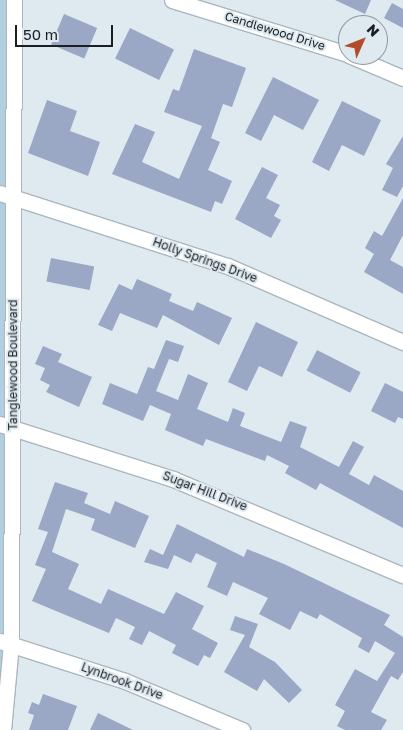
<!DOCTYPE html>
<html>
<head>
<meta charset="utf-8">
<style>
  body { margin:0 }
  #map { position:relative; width:403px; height:730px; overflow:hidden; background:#dee9f0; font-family:"Golos Text",sans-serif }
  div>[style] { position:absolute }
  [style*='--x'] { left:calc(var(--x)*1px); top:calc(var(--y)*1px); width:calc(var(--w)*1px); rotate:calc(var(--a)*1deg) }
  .green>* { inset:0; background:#b2cfe0 }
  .building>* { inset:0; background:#9aa7c5; transform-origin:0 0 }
  .roads { filter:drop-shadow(1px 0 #acb6bd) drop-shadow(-1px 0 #acb6bd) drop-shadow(0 1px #acb6bd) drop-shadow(0 -1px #acb6bd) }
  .minor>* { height:15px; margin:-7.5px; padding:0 7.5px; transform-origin:7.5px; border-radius:7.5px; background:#fff }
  span { translate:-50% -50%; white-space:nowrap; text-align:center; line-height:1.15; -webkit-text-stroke:4px #dee9f0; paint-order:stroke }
  .street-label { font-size:12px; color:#1b1f21 }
  .north { position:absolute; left:338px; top:15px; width:50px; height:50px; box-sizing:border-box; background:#dee9f0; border:1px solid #90989d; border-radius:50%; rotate:46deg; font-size:14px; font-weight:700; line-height:20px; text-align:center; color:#1b1f21 }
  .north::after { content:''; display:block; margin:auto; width:18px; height:22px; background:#b34b28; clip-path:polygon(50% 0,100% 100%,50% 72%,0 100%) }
  .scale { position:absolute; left:15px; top:25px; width:98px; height:22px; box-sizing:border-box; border:2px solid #1b1f21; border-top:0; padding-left:6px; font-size:15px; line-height:18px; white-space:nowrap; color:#1b1f21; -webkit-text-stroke:4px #dee9f0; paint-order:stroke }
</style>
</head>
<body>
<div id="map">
  <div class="green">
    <i style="clip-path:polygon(0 0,11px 0,9px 542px,0 711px)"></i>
  </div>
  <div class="building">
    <i style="clip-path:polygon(335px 0,371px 0,365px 14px)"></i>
    <i style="clip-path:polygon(392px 3px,403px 9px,403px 28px,384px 18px)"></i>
    <i style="left:64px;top:14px;width:36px;height:33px;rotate:23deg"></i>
    <i style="left:130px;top:28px;width:49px;height:34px;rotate:26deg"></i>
    <i style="clip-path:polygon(194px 49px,246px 68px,232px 107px,223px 104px,211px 138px,220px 142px,208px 170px,232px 181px,222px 204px,215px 201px,211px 212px,112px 174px,135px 124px,155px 132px,142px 162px,179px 179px,202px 126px,164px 112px,173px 89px,179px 91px)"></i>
    <i style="clip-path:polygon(273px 77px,319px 100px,303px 130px,274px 115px,261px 141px,245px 133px)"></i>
    <i style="clip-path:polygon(47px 100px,77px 111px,70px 131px,100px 142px,88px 176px,28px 153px)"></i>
    <i style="clip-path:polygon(342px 101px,381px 120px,364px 156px,342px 145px,329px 171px,312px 162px)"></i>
    <i style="clip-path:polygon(403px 136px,403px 186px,397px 197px,382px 190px,393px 168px,386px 164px)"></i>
    <i style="clip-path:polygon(262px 167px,278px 175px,266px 198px,280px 205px,274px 216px,281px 220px,271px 238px,235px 219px)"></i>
    <i style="clip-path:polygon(403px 198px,403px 235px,390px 260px,403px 267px,403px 294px,364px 272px,374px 254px,365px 248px,374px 231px,382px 236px)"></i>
    <i style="left:51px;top:258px;width:44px;height:24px;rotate:11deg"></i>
    <i style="clip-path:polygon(137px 279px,172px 294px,169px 301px,193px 311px,197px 302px,232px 318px,219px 345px,163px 315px,157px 328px,120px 313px,112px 331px,98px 325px,119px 284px,132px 290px)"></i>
    <i style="clip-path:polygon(256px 322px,298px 342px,282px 377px,259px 366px,247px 391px,228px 382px)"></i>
    <i style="clip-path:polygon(166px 340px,184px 346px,178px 362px,169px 359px,156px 391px,178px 400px,188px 374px,208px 383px,197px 409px,228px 422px,233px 408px,245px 413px,240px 426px,281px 442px,290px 421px,307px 427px,300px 447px,339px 467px,353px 441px,364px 447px,349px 474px,369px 485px,374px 475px,403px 491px,403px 528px,320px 483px,316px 490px,285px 473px,289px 466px,267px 455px,265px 461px,206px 439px,203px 446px,165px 430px,171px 414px,150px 405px,143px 421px,102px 404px,110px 383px,137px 394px,148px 367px,154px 369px)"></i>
    <i style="clip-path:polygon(43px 346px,62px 354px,58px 362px,92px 377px,79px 407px,46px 392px,50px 385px,40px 380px,45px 368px,35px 364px)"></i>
    <i style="left:317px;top:350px;width:49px;height:23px;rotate:27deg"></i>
    <i style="clip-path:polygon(385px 383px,403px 392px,403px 419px,398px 417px,395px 423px,371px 411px)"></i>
    <i style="clip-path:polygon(55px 482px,88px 493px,84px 503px,110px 514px,115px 501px,149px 516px,135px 548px,91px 530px,95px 519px,66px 509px,52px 552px,79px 564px,68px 589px,101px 604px,108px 589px,164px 614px,176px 592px,204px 606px,192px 629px,218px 643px,210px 658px,204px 655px,198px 666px,172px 653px,176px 645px,149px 631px,142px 645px,129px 639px,135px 627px,116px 618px,109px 633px,32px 601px,46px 569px,35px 565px,48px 532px,38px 529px)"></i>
    <i style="clip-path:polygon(177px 524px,244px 557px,247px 549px,284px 564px,390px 615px,384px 625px,403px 637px,403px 672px,398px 680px,391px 676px,371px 712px,387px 720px,381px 730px,345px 730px,337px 726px,345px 711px,335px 705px,355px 669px,377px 681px,395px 653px,375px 641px,369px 653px,358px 647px,362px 638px,320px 614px,317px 619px,300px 611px,290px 630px,259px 614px,268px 598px,233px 582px,227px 596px,207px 587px,217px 563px,196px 553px,191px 563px,174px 555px,168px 569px,144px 562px,150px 549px,163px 555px)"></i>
    <i style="clip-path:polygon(235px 616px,258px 624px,249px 647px,275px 662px,302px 690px,289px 703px,264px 679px,257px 691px,224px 672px,245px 635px,230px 630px)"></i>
    <i style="clip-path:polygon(43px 694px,77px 706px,68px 730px,29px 730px,34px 715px,28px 713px,32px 702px,39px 705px)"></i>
    <i style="clip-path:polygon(98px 713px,133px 730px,90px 730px)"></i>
  </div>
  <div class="roads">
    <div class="minor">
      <i style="--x:172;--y:0;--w:184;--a:17.1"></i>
      <i style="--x:349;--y:55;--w:59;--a:23.1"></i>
      <i style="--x:0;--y:193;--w:239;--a:17.8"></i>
      <i style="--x:228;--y:266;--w:191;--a:23.5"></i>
      <i style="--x:0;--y:424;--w:182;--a:17.6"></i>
      <i style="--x:173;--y:479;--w:249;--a:22.7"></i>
      <i style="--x:0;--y:641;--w:131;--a:17.7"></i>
      <i style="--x:125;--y:681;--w:127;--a:22.7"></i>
      <i style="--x:3;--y:730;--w:86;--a:-84.7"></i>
      <i style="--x:11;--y:644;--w:644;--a:-89.73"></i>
    </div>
  </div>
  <div class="street-label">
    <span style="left:275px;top:31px;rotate:17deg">Candlewood Drive</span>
    <span style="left:205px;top:260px;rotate:20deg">Holly Springs Drive</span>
    <span style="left:13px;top:365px;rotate:-90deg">Tanglewood Boulevard</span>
    <span style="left:205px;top:491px;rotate:21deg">Sugar Hill Drive</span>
    <span style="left:122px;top:681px;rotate:20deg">Lynbrook Drive</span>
  </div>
  <div class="north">N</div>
  <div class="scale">50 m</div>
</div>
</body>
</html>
